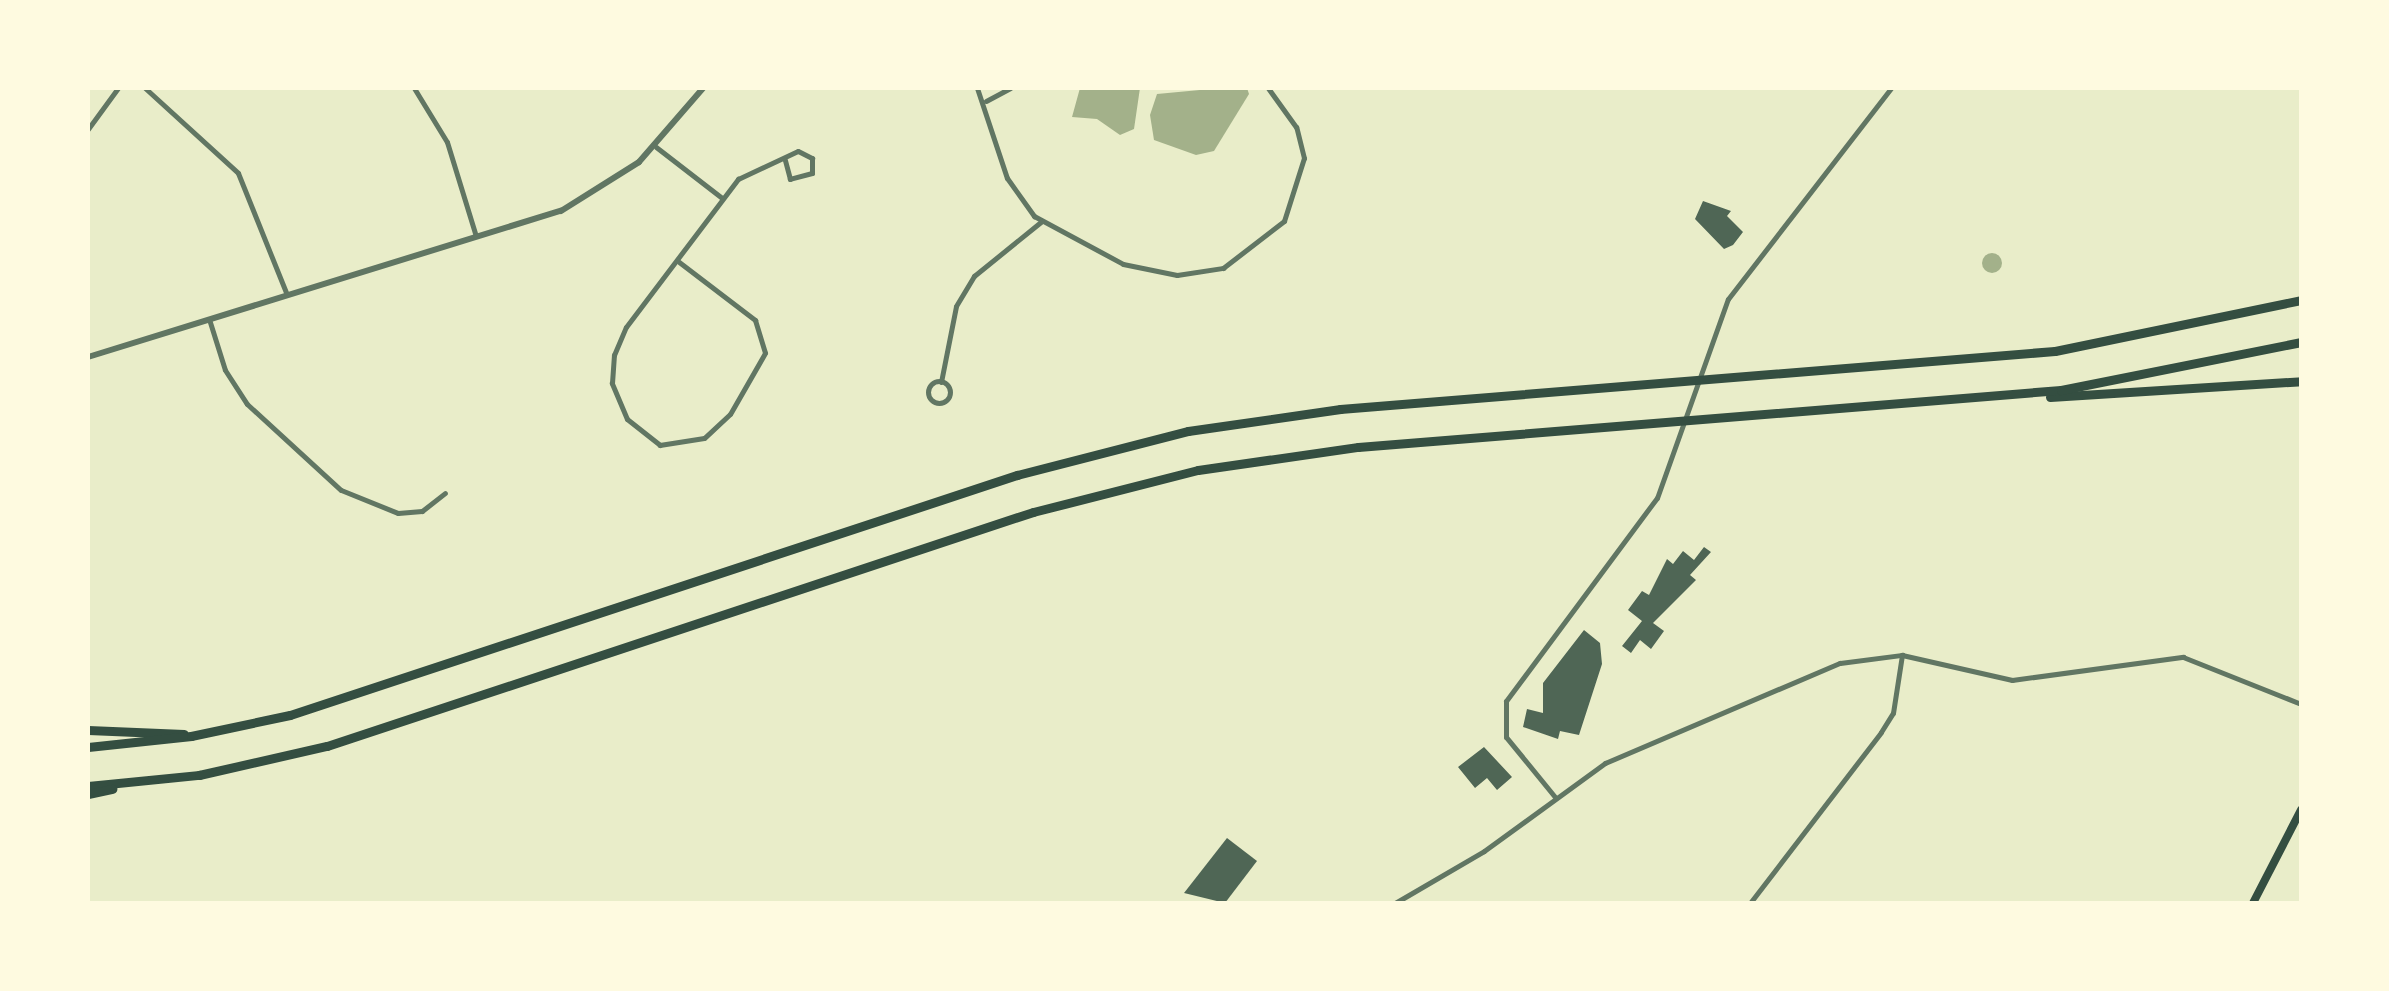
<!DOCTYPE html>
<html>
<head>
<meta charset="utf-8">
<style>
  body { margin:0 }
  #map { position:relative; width:2389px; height:991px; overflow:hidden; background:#e9edc9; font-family:"Titillium Web",sans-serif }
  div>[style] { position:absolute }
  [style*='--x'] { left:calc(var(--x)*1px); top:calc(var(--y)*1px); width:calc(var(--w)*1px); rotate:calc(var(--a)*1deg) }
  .water>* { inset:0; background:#a3b18a }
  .round { border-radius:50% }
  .building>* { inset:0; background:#4f6655 }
  .minor>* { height:5px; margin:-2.5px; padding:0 2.5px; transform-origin:2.5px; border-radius:2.5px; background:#617663 }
  .minor>.ring { margin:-2.5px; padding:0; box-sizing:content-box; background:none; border:5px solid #617663; border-radius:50% }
  .tertiary>* { height:6px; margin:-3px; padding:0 3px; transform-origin:3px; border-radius:3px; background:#617663 }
  .primary>* { height:8px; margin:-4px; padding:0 4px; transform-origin:4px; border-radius:4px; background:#344e41 }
  .motorway>* { height:9px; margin:-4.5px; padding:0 4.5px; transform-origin:4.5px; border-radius:4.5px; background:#344e41 }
  span { translate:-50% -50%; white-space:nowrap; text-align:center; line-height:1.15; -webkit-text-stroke:6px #fefae0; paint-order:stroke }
  .frame { position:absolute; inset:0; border:90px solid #fefae0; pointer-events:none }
</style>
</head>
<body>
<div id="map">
  <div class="water">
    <i style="clip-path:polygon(1080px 88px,1140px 88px,1134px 129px,1120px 135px,1097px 119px,1072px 117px)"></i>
    <i style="clip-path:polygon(1221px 88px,1247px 88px,1249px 94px,1214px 151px,1196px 155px,1154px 140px,1150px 115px,1157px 94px)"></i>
    <i class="round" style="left:1982px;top:253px;width:20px;height:20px"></i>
  </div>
  <div class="building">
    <i style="clip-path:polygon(1703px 201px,1731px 211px,1727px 216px,1743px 232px,1733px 245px,1724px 249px,1695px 219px)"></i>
    <i style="clip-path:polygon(1704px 547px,1711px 552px,1690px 575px,1696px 580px,1653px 623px,1664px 631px,1651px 649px,1640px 640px,1631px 653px,1622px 646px,1642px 621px,1628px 610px,1642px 591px,1649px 595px,1667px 559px,1673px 564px,1683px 551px,1694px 560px)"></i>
    <i style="clip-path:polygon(1584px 630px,1600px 643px,1602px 664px,1579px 735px,1560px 731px,1558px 739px,1523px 727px,1527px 709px,1543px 713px,1543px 683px)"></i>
    <i style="clip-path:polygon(1484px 747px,1512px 777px,1497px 790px,1487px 778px,1475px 788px,1458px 767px)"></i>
    <i style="clip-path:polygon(1227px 838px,1257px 861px,1225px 903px,1184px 893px)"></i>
  </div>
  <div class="minor">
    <i style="--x:145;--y:88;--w:126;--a:42.4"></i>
    <i style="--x:238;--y:173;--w:131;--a:68.1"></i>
    <i style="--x:414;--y:88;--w:63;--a:58.6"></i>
    <i style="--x:447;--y:142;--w:98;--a:72.9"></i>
    <i style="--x:977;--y:88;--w:95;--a:71.6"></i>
    <i style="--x:1007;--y:178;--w:47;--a:54.6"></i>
    <i style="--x:1034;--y:216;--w:101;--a:28.3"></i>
    <i style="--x:1123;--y:264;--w:55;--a:11.5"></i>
    <i style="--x:1177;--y:275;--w:47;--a:-8.7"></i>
    <i style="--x:1223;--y:268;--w:77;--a:-37.6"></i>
    <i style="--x:1284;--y:221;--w:66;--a:-72.4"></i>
    <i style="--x:1304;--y:158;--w:32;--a:-104"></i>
    <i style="--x:1296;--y:127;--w:48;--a:-125.7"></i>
    <i style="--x:986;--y:101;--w:27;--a:-28"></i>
    <i style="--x:88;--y:129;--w:51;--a:-53.8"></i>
    <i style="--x:656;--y:147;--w:83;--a:37.7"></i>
    <i style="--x:679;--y:262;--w:96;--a:37.3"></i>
    <i style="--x:755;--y:320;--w:34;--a:73"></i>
    <i style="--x:765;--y:353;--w:70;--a:119.8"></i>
    <i style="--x:730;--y:414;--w:35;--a:137"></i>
    <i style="--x:704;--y:438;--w:45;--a:171"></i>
    <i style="--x:660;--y:445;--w:42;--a:-141.8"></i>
    <i style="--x:627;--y:419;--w:39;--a:-113"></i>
    <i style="--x:612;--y:383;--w:28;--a:-86"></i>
    <i style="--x:614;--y:355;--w:30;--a:-67"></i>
    <i style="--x:626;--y:327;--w:186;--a:-52.9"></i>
    <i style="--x:738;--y:179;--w:66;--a:-25"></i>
    <i style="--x:798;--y:151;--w:16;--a:27"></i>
    <i style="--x:812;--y:158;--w:15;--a:90"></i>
    <i style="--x:812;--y:173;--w:23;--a:165"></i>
    <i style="--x:790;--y:179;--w:20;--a:-105"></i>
    <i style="--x:209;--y:319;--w:53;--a:72.6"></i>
    <i style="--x:225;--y:370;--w:40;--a:57.1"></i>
    <i style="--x:247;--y:404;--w:127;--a:42.5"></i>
    <i style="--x:341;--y:490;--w:61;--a:22"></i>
    <i style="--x:398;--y:513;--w:24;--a:-5"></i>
    <i style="--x:422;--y:511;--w:29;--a:-38"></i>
    <i class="ring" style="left:928px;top:381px;width:17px;height:17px"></i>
    <i style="--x:941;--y:382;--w:77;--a:-78.8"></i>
    <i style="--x:956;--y:306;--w:35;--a:-59"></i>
    <i style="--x:974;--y:276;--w:87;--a:-39"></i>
    <i style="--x:1555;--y:797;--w:77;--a:-129.2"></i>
    <i style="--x:1506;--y:737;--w:36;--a:-90"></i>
    <i style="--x:1506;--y:701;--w:253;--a:-53.4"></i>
    <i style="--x:1657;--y:498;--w:211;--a:-70.4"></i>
    <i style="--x:1728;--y:299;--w:267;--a:-52.3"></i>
    <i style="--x:1395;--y:903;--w:103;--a:-30.3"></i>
    <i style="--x:1484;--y:851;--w:150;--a:-36"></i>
    <i style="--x:1605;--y:763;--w:255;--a:-23.1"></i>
    <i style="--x:1840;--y:663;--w:63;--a:-7.4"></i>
    <i style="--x:1902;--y:655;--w:113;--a:12.8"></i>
    <i style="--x:2012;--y:680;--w:173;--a:-7.7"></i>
    <i style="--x:2183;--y:657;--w:127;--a:21.7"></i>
    <i style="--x:1750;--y:903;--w:215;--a:-52.5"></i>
    <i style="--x:1881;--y:732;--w:22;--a:-58"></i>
    <i style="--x:1893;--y:713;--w:59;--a:-81.2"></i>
  </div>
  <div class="tertiary">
    <i style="--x:88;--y:357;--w:495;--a:-17.2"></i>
    <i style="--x:561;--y:211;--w:92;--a:-32.1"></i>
    <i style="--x:639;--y:162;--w:98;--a:-49.1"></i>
  </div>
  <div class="primary">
    <i style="--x:2253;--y:903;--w:105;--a:-62.7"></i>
  </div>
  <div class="motorway">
    <i style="--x:2050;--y:397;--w:252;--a:-3.6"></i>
    <i style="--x:88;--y:730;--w:96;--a:2.4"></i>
    <i style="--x:88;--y:747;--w:104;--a:-6.1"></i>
    <i style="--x:191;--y:736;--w:101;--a:-12"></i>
    <i style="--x:290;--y:715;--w:766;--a:-18.27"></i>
    <i style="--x:1017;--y:475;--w:177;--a:-14.4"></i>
    <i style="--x:1188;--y:431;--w:154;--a:-8.2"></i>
    <i style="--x:1340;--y:409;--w:717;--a:-4.64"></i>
    <i style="--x:2055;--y:351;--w:251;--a:-11.7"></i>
    <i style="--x:88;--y:786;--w:112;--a:-5.7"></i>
    <i style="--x:199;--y:775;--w:131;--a:-12.8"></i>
    <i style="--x:327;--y:746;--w:744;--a:-18.34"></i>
    <i style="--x:1033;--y:512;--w:170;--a:-14.3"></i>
    <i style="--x:1198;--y:470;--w:162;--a:-8.2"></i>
    <i style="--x:1358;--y:447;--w:705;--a:-4.64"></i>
    <i style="--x:2061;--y:390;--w:245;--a:-11.3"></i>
    <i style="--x:88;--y:794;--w:25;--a:-12"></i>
  </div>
  <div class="frame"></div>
</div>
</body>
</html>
